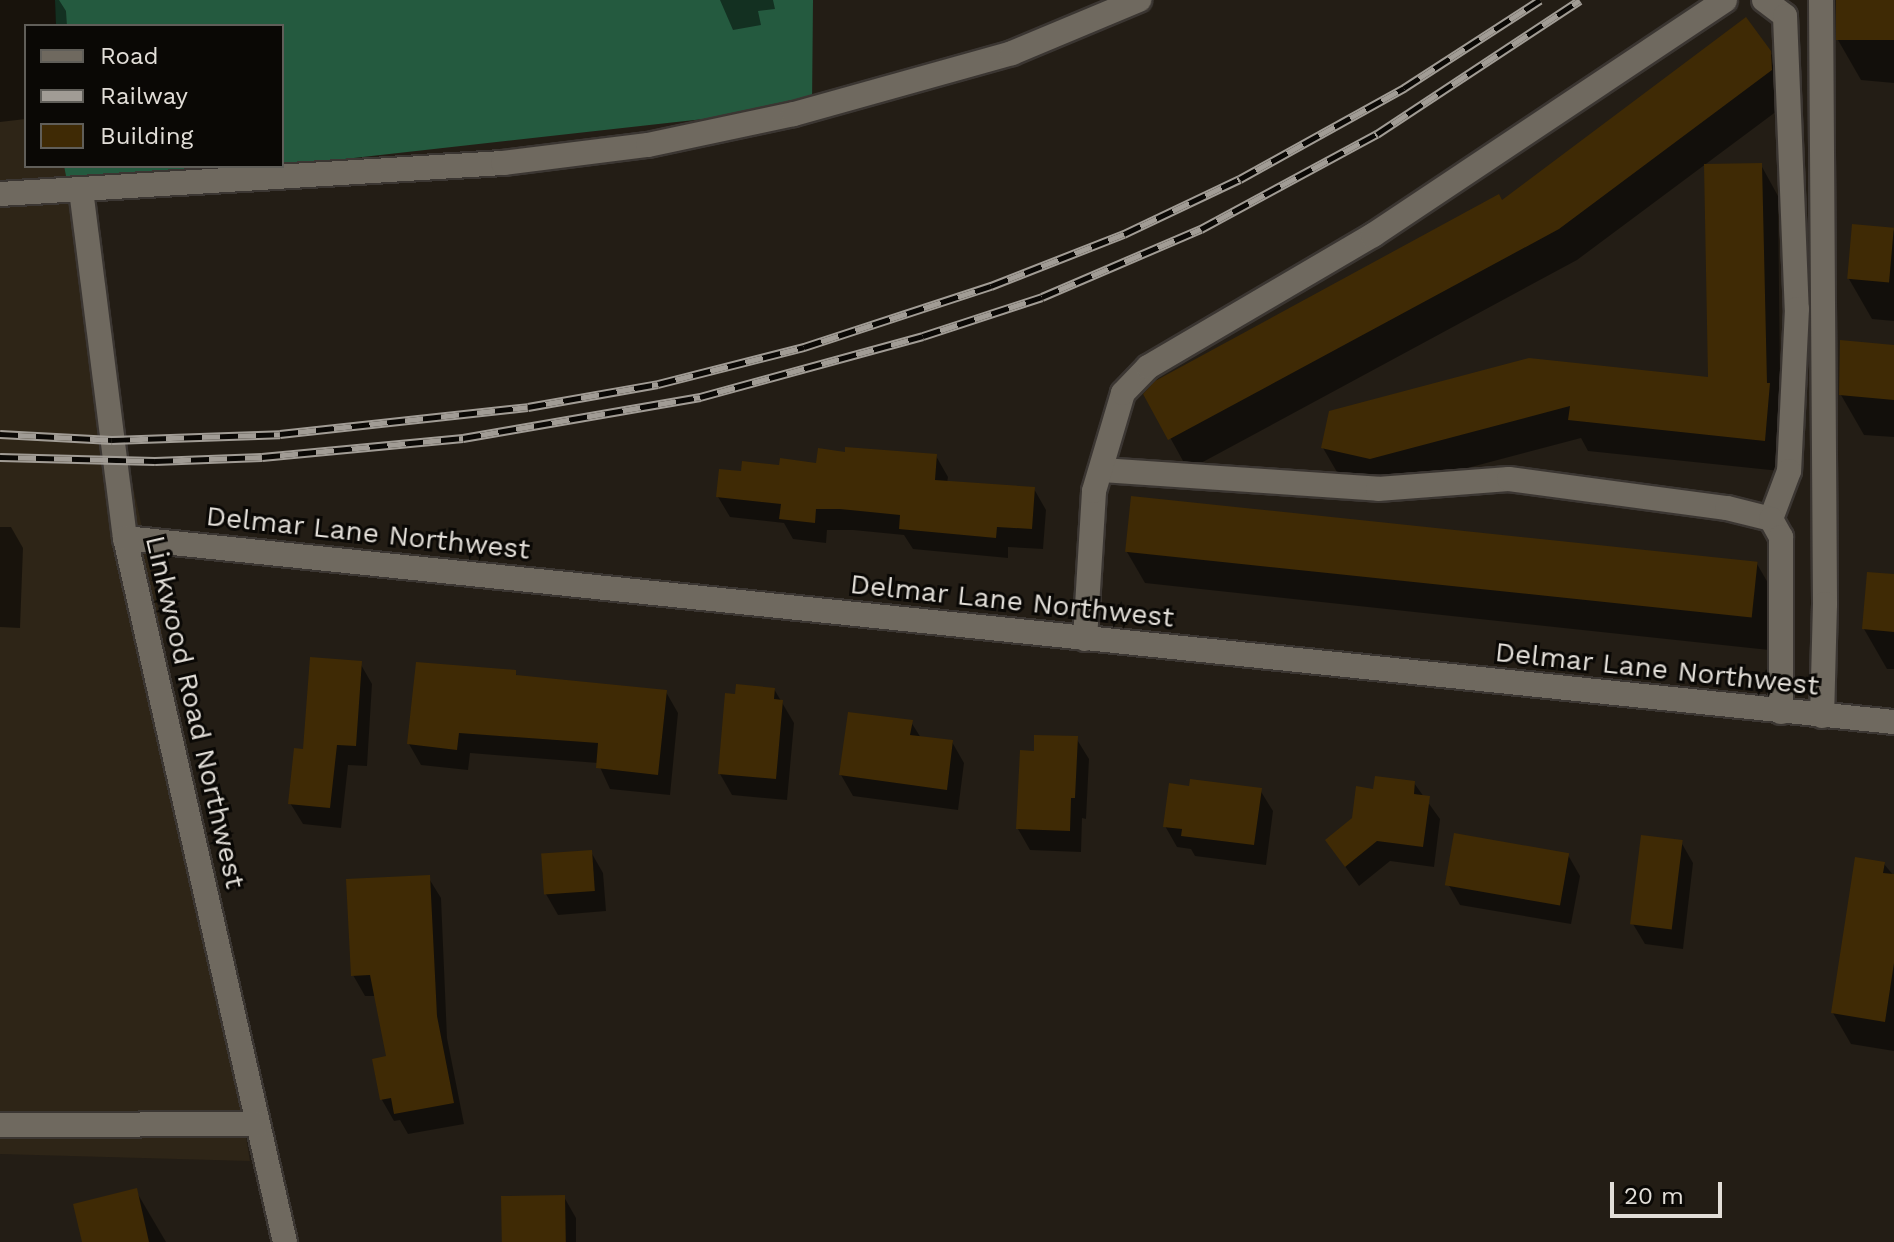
<!DOCTYPE html>
<html>
<head>
<meta charset="utf-8">
<style>
  body { margin:0 }
  #map { position:relative; width:1894px; height:1242px; overflow:hidden; background:#231d15; font-family:"Work Sans",sans-serif }
  div>[style] { position:absolute }
  [style*='--x'] { left:calc(var(--x)*1px); top:calc(var(--y)*1px); width:calc(var(--w)*1px); rotate:calc(var(--a)*1deg) }
  .built>* { inset:0; background:#2e2517 }
  .forest>* { inset:0; background:#245a3f }
  .shadow>* { inset:0; background:#0007 }
  .building>* { inset:0; background:#3f2a05; transform-origin:0 0 }
  .roads { filter:drop-shadow(2px 0 #3b3632) drop-shadow(-2px 0 #3b3632) drop-shadow(0 2px #3b3632) drop-shadow(0 -2px #3b3632) }
  .street>* { height:24px; margin:-12px; padding:0 12px; transform-origin:12px; border-radius:12px; background:#6f695f }
  .secondary>* { height:24px; margin:-12px; padding:0 12px; transform-origin:12px; border-radius:12px; background:#6f695f }
  .rail>* { height:9px; margin-top:-4.5px; transform-origin:0; background:repeating-linear-gradient(90deg,#0a0805 0 18px,#a19c95 0 36px); box-sizing:border-box; border-block:2px solid #a19c95 }
  span { translate:-50% -50%; white-space:nowrap; text-align:center; line-height:1.15; -webkit-text-stroke:6px #0a0805; paint-order:stroke }
  .street-label { font-size:28px; color:#e2ded8 }
  .legend { position:absolute; left:24px; top:24px; width:260px; height:144px; box-sizing:border-box; background:#0a0805; border:2px solid #605e59; margin:0; padding:10px 14px; list-style:none; font-size:24px; color:#e2ded8 }
  .legend li { display:flex; align-items:center; gap:16px; height:40px }
  .legend b { width:40px; border:2px solid #605e59 }
  .scale { position:absolute; left:1610px; top:1182px; width:112px; height:36px; box-sizing:border-box; border:4px solid #e2ded8; border-top:0; padding-left:10px; font-size:24px; line-height:28px; white-space:nowrap; color:#e2ded8; -webkit-text-stroke:6px #0a0805; paint-order:stroke }
</style>
</head>
<body>
<div id="map">
  <div class="built">
    <i style="clip-path:polygon(0 0,55px 0,56px 26px,26px 26px,26px 166px,64px 166px,153px 579px,250px 1161px,0 1154px)"></i>
  </div>
  <div class="forest">
    <i style="clip-path:polygon(55px 0,813px 0,812px 107px,282px 166px,282px 26px,56px 26px)"></i>
    <i style="clip-path:polygon(64px 166px,281px 166px,68px 186px)"></i>
  </div>
  <div class="shadow">
    <i style="clip-path:polygon(0 0,59px 0,66px 11px,67px 26px,26px 26px,26px 119px,0 122px)"></i>
    <i style="clip-path:polygon(720px 0,773px 0,775px 9px,758px 11px,761px 25px,733px 30px)"></i>
    <i style="clip-path:polygon(1836px 0,1894px 0,1894px 83px,1861px 80px,1838px 40px)"></i>
    <i style="clip-path:polygon(1770px 52px,1788px 84px,1789px 102px,1577px 260px,1188px 470px,1146px 394px,1501px 203px)"></i>
    <i style="clip-path:polygon(1761px 165px,1778px 196px,1781px 471px,1588px 451px,1581px 438px,1388px 489px,1341px 479px,1323px 448px,1710px 379px)"></i>
    <i style="clip-path:polygon(1894px 230px,1894px 321px,1872px 319px,1849px 279px)"></i>
    <i style="clip-path:polygon(1894px 347px,1894px 437px,1864px 435px,1841px 395px)"></i>
    <i style="clip-path:polygon(847px 454px,936px 456px,948px 477px,947px 483px,1034px 489px,1046px 510px,1043px 549px,1008px 547px,1008px 558px,913px 549px,904px 535px,853px 530px,827px 530px,826px 543px,793px 539px,784px 523px,730px 517px,718px 497px,743px 473px,818px 465px)"></i>
    <i style="clip-path:polygon(0 527px,11px 527px,23px 548px,20px 628px,0 627px)"></i>
    <i style="clip-path:polygon(1127px 552px,1757px 564px,1775px 595px,1769px 650px,1145px 583px)"></i>
    <i style="clip-path:polygon(1894px 576px,1894px 669px,1887px 669px,1864px 629px)"></i>
    <i style="clip-path:polygon(360px 663px,372px 684px,367px 766px,348px 765px,341px 828px,303px 824px,290px 803px,305px 751px)"></i>
    <i style="clip-path:polygon(515px 672px,518px 678px,666px 692px,678px 713px,670px 795px,610px 789px,598px 763px,470px 753px,468px 770px,421px 765px,409px 744px)"></i>
    <i style="clip-path:polygon(774px 689px,794px 723px,787px 800px,732px 795px,720px 774px,737px 696px)"></i>
    <i style="clip-path:polygon(911px 722px,921px 738px,952px 742px,964px 763px,958px 810px,853px 796px,841px 775px)"></i>
    <i style="clip-path:polygon(1076px 738px,1089px 759px,1086px 819px,1082px 818px,1081px 852px,1030px 850px,1018px 829px,1036px 753px)"></i>
    <i style="clip-path:polygon(1414px 783px,1440px 819px,1434px 867px,1390px 861px,1359px 886px,1327px 841px,1354px 819px,1375px 791px)"></i>
    <i style="clip-path:polygon(1260px 790px,1273px 811px,1266px 865px,1195px 856px,1191px 849px,1177px 847px,1165px 826px)"></i>
    <i style="clip-path:polygon(1681px 842px,1693px 863px,1683px 949px,1645px 944px,1633px 924px)"></i>
    <i style="clip-path:polygon(591px 852px,603px 873px,606px 911px,558px 915px,546px 894px)"></i>
    <i style="clip-path:polygon(1568px 855px,1580px 876px,1571px 924px,1460px 905px,1448px 884px)"></i>
    <i style="clip-path:polygon(1884px 864px,1894px 876px,1894px 1051px,1851px 1044px,1833px 1013px)"></i>
    <i style="clip-path:polygon(428px 877px,441px 898px,447px 1038px,464px 1124px,408px 1134px,400px 1120px,394px 1121px,382px 1100px,374px 1061px,389px 1058px,376px 996px,365px 996px,353px 975px)"></i>
    <i style="clip-path:polygon(136px 1191px,166px 1242px,84px 1242px)"></i>
    <i style="clip-path:polygon(564px 1197px,576px 1218px,576px 1242px,504px 1242px)"></i>
  </div>
  <div class="building">
    <i style="left:1836px;top:0;width:58px;height:40px"></i>
    <i style="clip-path:polygon(1746px 17px,1771px 51px,1772px 70px,1559px 229px,1168px 440px,1143px 394px,1155px 381px,1499px 194px,1502px 200px)"></i>
    <i style="clip-path:polygon(1762px 163px,1767px 383px,1770px 383px,1765px 441px,1568px 420px,1570px 406px,1370px 459px,1321px 448px,1329px 411px,1529px 358px,1708px 377px,1704px 164px)"></i>
    <i style="left:1852px;top:224px;width:42px;height:55px;rotate:5deg"></i>
    <i style="clip-path:polygon(1840px 340px,1894px 345px,1894px 400px,1839px 395px)"></i>
    <i style="clip-path:polygon(845px 447px,937px 454px,935px 480px,1035px 487px,1032px 529px,997px 527px,996px 538px,899px 529px,900px 515px,840px 509px,816px 509px,815px 523px,779px 519px,781px 504px,716px 497px,719px 469px,741px 471px,742px 461px,779px 465px,780px 458px,816px 463px,818px 448px,845px 452px)"></i>
    <i style="left:1131px;top:496px;width:630px;height:56px;rotate:6deg"></i>
    <i style="clip-path:polygon(1867px 572px,1894px 574px,1894px 632px,1862px 629px)"></i>
    <i style="clip-path:polygon(310px 657px,362px 661px,356px 746px,337px 745px,330px 808px,288px 804px,294px 748px,303px 749px)"></i>
    <i style="clip-path:polygon(416px 662px,516px 670px,516px 675px,667px 690px,658px 775px,596px 768px,598px 743px,459px 733px,457px 750px,407px 744px)"></i>
    <i style="clip-path:polygon(736px 684px,775px 688px,774px 699px,783px 700px,776px 779px,718px 774px,725px 693px,735px 694px)"></i>
    <i style="clip-path:polygon(848px 712px,913px 720px,910px 735px,953px 740px,947px 790px,839px 775px)"></i>
    <i style="clip-path:polygon(1034px 735px,1078px 736px,1075px 798px,1071px 798px,1070px 831px,1016px 829px,1020px 750px,1034px 751px)"></i>
    <i style="clip-path:polygon(1375px 776px,1415px 781px,1414px 794px,1430px 796px,1423px 847px,1377px 841px,1345px 867px,1325px 840px,1352px 818px,1356px 786px,1373px 789px)"></i>
    <i style="clip-path:polygon(1190px 779px,1262px 788px,1254px 845px,1181px 836px,1182px 829px,1163px 827px,1169px 783px,1189px 786px)"></i>
    <i style="left:1454px;top:833px;width:117px;height:53px;rotate:10deg"></i>
    <i style="left:1641px;top:835px;width:42px;height:90px;rotate:7deg"></i>
    <i style="left:592px;top:850px;width:41px;height:51px;rotate:86deg"></i>
    <i style="clip-path:polygon(1855px 857px,1885px 862px,1883px 873px,1894px 874px,1894px 963px,1885px 1022px,1831px 1013px)"></i>
    <i style="clip-path:polygon(430px 875px,437px 1016px,454px 1103px,394px 1114px,391px 1098px,380px 1100px,372px 1059px,386px 1056px,370px 975px,351px 976px,346px 879px)"></i>
    <i style="clip-path:polygon(137px 1188px,149px 1242px,82px 1242px,73px 1204px)"></i>
    <i style="left:565px;top:1195px;width:47px;height:64px;rotate:89deg"></i>
  </div>
  <div class="roads">
    <div class="street">
      <i style="--x:1764;--y:0;--w:26;--a:37"></i>
      <i style="--x:1785;--y:16;--w:293;--a:87.7"></i>
      <i style="--x:1797;--y:309;--w:162;--a:92.8"></i>
      <i style="--x:1789;--y:471;--w:51;--a:110.6"></i>
      <i style="--x:1821;--y:0;--w:604;--a:89.62"></i>
      <i style="--x:1825;--y:604;--w:112;--a:91.5"></i>
      <i style="--x:1102;--y:470;--w:277;--a:3.9"></i>
      <i style="--x:1378;--y:489;--w:131;--a:-4.4"></i>
      <i style="--x:1509;--y:479;--w:220;--a:7.6"></i>
      <i style="--x:1727;--y:508;--w:45;--a:14"></i>
      <i style="--x:1771;--y:519;--w:21;--a:61"></i>
      <i style="--x:1781;--y:537;--w:175;--a:90"></i>
      <i style="--x:1085;--y:639;--w:148;--a:-86.5"></i>
      <i style="--x:1094;--y:491;--w:102;--a:-73.5"></i>
      <i style="--x:1123;--y:393;--w:36;--a:-46"></i>
      <i style="--x:1148;--y:367;--w:261;--a:-30.4"></i>
      <i style="--x:1373;--y:235;--w:423;--a:-33.7"></i>
    </div>
    <div class="secondary">
      <i style="--x:81;--y:190;--w:351;--a:82.8"></i>
      <i style="--x:125;--y:538;--w:722;--a:77.2"></i>
      <i style="--x:0;--y:194;--w:504;--a:-3.53"></i>
      <i style="--x:503;--y:163;--w:146;--a:-7.1"></i>
      <i style="--x:648;--y:145;--w:149;--a:-12"></i>
      <i style="--x:794;--y:114;--w:226;--a:-15.6"></i>
      <i style="--x:1012;--y:53;--w:138;--a:-22.7"></i>
      <i style="--x:125;--y:538;--w:1779;--a:5.94"></i>
      <i style="--x:0;--y:1125;--w:257;--a:-0.2"></i>
    </div>
  </div>
  <div class="rail">
    <i style="--x:0;--y:434;--w:112;--a:3.1"></i>
    <i style="--x:112;--y:440;--w:168;--a:-2"></i>
    <i style="--x:280;--y:434;--w:249;--a:-6.2"></i>
    <i style="--x:528;--y:407;--w:132;--a:-10"></i>
    <i style="--x:658;--y:384;--w:151;--a:-14.2"></i>
    <i style="--x:804;--y:347;--w:197;--a:-18.1"></i>
    <i style="--x:991;--y:286;--w:143;--a:-21.4"></i>
    <i style="--x:1124;--y:234;--w:128;--a:-25.4"></i>
    <i style="--x:1240;--y:179;--w:188;--a:-29"></i>
    <i style="--x:1404;--y:88;--w:162;--a:-32.9"></i>
    <i style="--x:0;--y:457;--w:155;--a:1.5"></i>
    <i style="--x:155;--y:461;--w:107;--a:-2.1"></i>
    <i style="--x:262;--y:457;--w:202;--a:-5.4"></i>
    <i style="--x:463;--y:438;--w:241;--a:-9.8"></i>
    <i style="--x:700;--y:397;--w:231;--a:-15.3"></i>
    <i style="--x:923;--y:336;--w:125;--a:-18.1"></i>
    <i style="--x:1042;--y:297;--w:173;--a:-23.2"></i>
    <i style="--x:1201;--y:229;--w:200;--a:-28.4"></i>
    <i style="--x:1377;--y:134;--w:243;--a:-33.4"></i>
  </div>
  <div class="street-label">
    <span style="left:368px;top:533px;rotate:6deg">Delmar Lane Northwest</span>
    <span style="left:1012px;top:601px;rotate:6deg">Delmar Lane Northwest</span>
    <span style="left:1657px;top:669px;rotate:6deg">Delmar Lane Northwest</span>
    <span style="left:195px;top:712px;rotate:77deg">Linkwood Road Northwest</span>
  </div>
  <ul class="legend">
  <li><b style="height:10px;background:#6f695f"></b>Road</li>
  <li><b style="height:10px;background:#a19c95"></b>Railway</li>
  <li><b style="height:22px;background:#3f2a05"></b>Building</li>
  </ul>
  <div class="scale">20 m</div>
</div>
</body>
</html>
